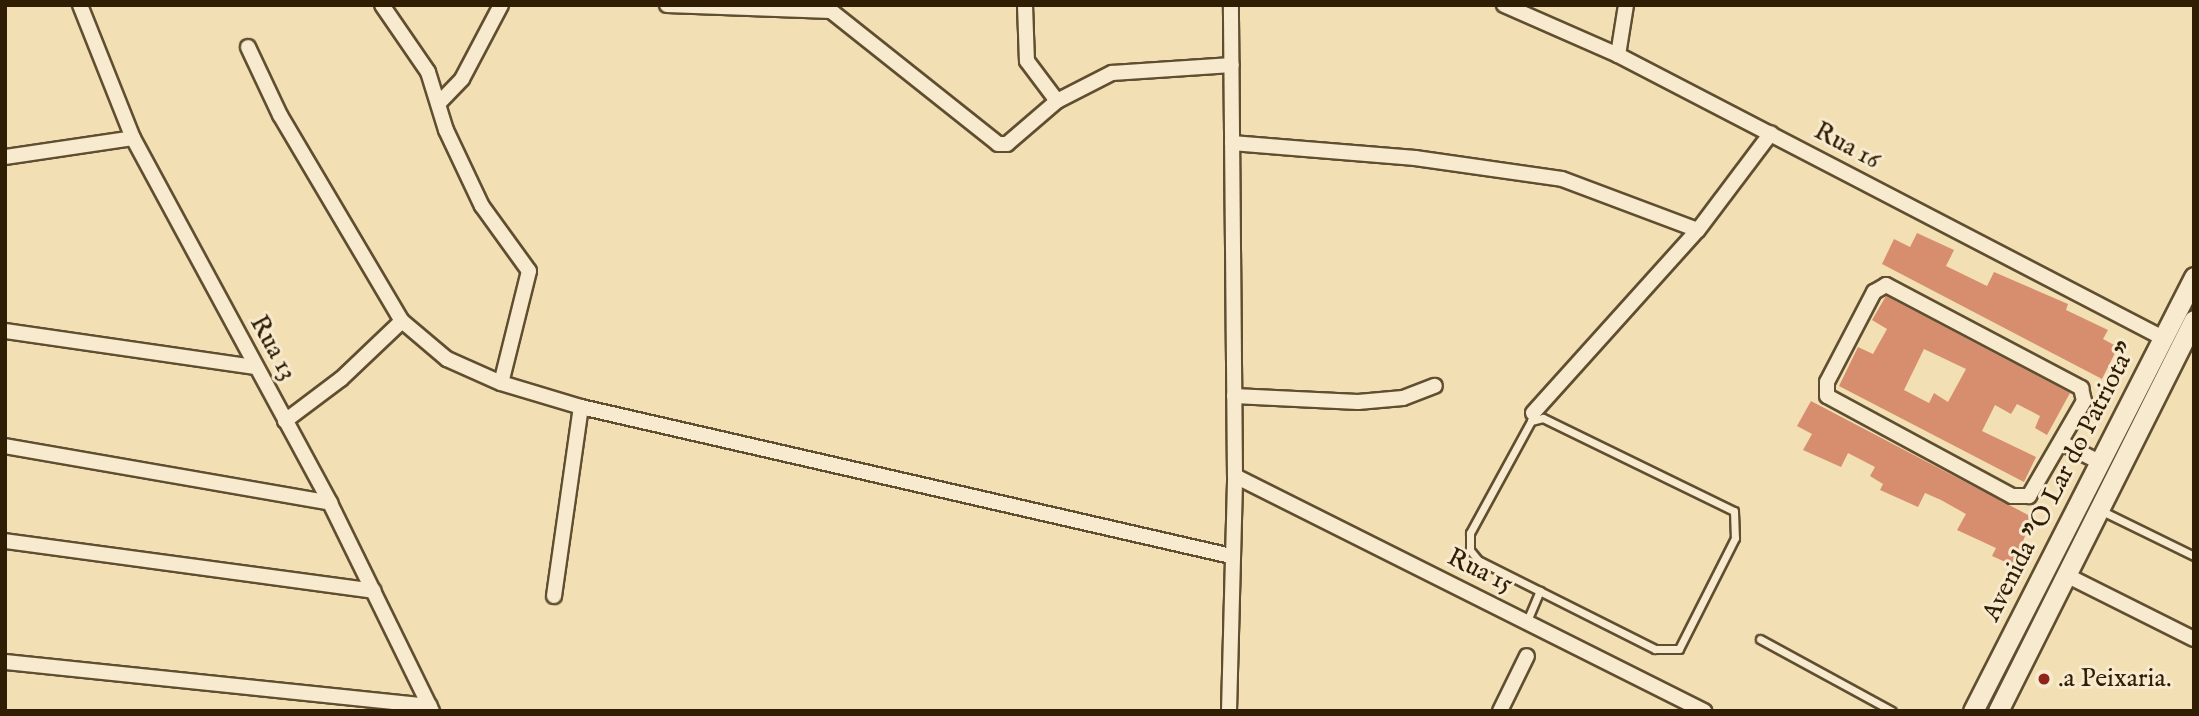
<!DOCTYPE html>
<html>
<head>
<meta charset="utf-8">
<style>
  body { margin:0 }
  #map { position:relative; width:2199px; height:716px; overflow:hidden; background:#f2dfb4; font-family:"IM FELL English",serif }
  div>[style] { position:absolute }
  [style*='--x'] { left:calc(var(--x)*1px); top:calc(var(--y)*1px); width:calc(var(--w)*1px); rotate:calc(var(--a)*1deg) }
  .building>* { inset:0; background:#d78e6e }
  .roads { filter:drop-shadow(2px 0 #604e30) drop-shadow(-2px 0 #604e30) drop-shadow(0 2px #604e30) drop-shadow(0 -2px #604e30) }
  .lane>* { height:7px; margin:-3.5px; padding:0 3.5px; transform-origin:3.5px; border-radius:3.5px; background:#f7eace }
  .street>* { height:14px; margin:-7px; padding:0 7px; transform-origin:7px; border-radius:7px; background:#f7eace }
  .secondary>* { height:19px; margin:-9.5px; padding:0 9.5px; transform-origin:9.5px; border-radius:9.5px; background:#f7eace }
  .dots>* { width:19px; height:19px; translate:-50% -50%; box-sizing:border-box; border:4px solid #f7eace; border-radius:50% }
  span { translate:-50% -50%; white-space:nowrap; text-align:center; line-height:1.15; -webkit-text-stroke:6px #f7eace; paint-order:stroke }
  .street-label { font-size:26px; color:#2f1d04 }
  .poi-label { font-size:26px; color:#2f1d04 }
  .left { translate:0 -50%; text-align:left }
  .frame { position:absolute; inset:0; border:7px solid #2f1d04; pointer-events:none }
</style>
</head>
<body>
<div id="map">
  <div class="building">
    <i style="clip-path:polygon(1917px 233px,1954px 250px,1946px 266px,1987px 286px,1994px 272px,2068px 304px,2066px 310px,2108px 330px,2103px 339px,2118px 347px,2102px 379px,1882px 264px,1894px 239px,1910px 247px)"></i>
    <i style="clip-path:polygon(evenodd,1886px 296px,2070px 393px,2047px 435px,2035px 428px,2040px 416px,2017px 404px,2011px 414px,1995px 405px,1982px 431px,2036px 457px,2024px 482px,1839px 386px,1858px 347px,1873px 354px,1887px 329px,1872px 320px,1886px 296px,1924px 349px,1966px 369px,1948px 402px,1934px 393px,1929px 403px,1904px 390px,1924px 349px)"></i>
    <i style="clip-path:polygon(1811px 401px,2032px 517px,2014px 566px,1992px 556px,1996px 548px,1957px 530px,1966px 514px,1941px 500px,1925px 493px,1918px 507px,1880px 490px,1883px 484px,1870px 476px,1875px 467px,1848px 453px,1841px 467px,1803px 450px,1812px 434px,1797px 426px)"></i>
  </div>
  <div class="roads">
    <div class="lane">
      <i style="--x:1543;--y:418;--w:212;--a:26"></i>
      <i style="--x:1734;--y:511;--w:27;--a:88"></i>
      <i style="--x:1735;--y:538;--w:124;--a:116.8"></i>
      <i style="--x:1679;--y:649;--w:24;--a:180"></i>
      <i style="--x:1655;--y:649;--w:198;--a:-153.3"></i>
      <i style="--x:1478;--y:560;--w:13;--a:-129"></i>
      <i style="--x:1470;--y:550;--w:17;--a:-90"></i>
      <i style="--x:1470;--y:533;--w:128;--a:-61.4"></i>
      <i style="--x:1531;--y:421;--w:12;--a:-14"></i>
      <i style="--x:2100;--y:510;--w:105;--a:26.1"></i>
      <i style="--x:1527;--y:621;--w:33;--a:-67"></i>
      <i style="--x:1760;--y:639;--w:150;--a:28.6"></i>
    </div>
    <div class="street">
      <i style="--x:80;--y:5;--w:143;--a:68.3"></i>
      <i style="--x:133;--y:138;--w:415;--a:61.6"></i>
      <i style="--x:330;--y:503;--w:232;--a:63.9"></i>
      <i style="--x:382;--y:5;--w:81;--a:55.5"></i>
      <i style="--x:428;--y:72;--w:61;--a:72.8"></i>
      <i style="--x:446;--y:130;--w:84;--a:64.7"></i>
      <i style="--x:482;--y:206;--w:80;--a:54.1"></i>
      <i style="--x:529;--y:271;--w:115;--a:104"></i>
      <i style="--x:667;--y:5;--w:164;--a:2.1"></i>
      <i style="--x:831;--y:11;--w:213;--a:38.5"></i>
      <i style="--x:998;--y:144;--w:9;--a:0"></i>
      <i style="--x:1007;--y:144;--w:66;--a:-40.7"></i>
      <i style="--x:1057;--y:101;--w:62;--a:-27"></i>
      <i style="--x:1112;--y:73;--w:120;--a:-3.8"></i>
      <i style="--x:1025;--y:5;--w:56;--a:88"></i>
      <i style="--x:1027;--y:61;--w:50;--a:53.1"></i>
      <i style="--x:1504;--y:5;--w:124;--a:23.7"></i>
      <i style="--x:1618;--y:55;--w:614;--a:27.44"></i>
      <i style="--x:248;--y:47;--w:75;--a:64.8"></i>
      <i style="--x:280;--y:115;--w:239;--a:59.4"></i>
      <i style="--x:402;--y:321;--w:59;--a:40.2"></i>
      <i style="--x:447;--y:359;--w:59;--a:24"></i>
      <i style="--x:501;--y:383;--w:84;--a:16.7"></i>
      <i style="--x:581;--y:407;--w:667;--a:12.91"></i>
      <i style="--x:1618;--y:55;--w:51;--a:-80.9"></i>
      <i style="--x:439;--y:103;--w:33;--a:-46"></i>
      <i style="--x:462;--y:79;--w:84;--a:-62.2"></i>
      <i style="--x:1232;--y:143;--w:184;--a:4.7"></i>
      <i style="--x:1415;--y:158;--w:148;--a:8.1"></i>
      <i style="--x:1562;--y:179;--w:145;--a:20.6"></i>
      <i style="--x:5;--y:157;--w:129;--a:-8.4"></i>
      <i style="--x:1886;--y:285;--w:221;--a:27.8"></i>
      <i style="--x:2081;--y:388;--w:13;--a:77"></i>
      <i style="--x:2084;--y:401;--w:110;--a:120.1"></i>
      <i style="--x:2029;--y:496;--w:17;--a:180"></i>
      <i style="--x:2012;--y:496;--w:210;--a:-151.6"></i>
      <i style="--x:1827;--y:396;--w:14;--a:-90"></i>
      <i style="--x:1827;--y:382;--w:102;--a:-62.4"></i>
      <i style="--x:1874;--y:292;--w:14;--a:-30"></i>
      <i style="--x:5;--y:331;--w:253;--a:8.2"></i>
      <i style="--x:1234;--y:396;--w:124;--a:2.8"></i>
      <i style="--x:1358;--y:402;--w:45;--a:-5.1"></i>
      <i style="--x:1403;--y:398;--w:34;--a:-21"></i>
      <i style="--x:1533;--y:413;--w:246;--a:-48"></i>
      <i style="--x:1698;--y:230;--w:121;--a:-53"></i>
      <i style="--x:285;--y:421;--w:70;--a:-36.9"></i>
      <i style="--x:341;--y:379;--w:84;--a:-43.6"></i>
      <i style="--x:2062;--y:443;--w:39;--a:27"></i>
      <i style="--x:5;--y:446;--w:330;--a:9.9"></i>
      <i style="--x:1235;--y:476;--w:525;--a:26.61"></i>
      <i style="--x:5;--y:541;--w:372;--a:7.7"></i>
      <i style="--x:2066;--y:575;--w:143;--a:26.6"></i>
      <i style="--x:554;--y:596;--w:191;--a:-81.9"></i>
      <i style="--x:5;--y:662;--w:427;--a:5.9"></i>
      <i style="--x:1229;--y:711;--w:235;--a:-88.5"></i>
      <i style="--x:1235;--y:476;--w:471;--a:-90.5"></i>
      <i style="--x:1500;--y:711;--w:61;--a:-63.9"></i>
    </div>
    <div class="secondary">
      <i style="--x:1973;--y:711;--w:487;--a:-63"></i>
      <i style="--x:1998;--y:711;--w:437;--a:-63.4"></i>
    </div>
  </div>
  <div class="dots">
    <i style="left:2044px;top:679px;background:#8f2418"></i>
  </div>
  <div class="street-label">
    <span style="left:1847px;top:146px;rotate:28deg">Rua 16</span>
    <span style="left:273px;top:348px;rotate:61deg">Rua 13</span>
    <span style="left:2060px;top:482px;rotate:-63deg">Avenida "O Lar do Patriota"</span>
    <span style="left:1480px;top:571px;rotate:26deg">Rua 15</span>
  </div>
  <div class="poi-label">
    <span class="left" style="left:2058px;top:679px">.a Peixaria.</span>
  </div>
  <div class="frame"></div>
</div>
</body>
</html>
